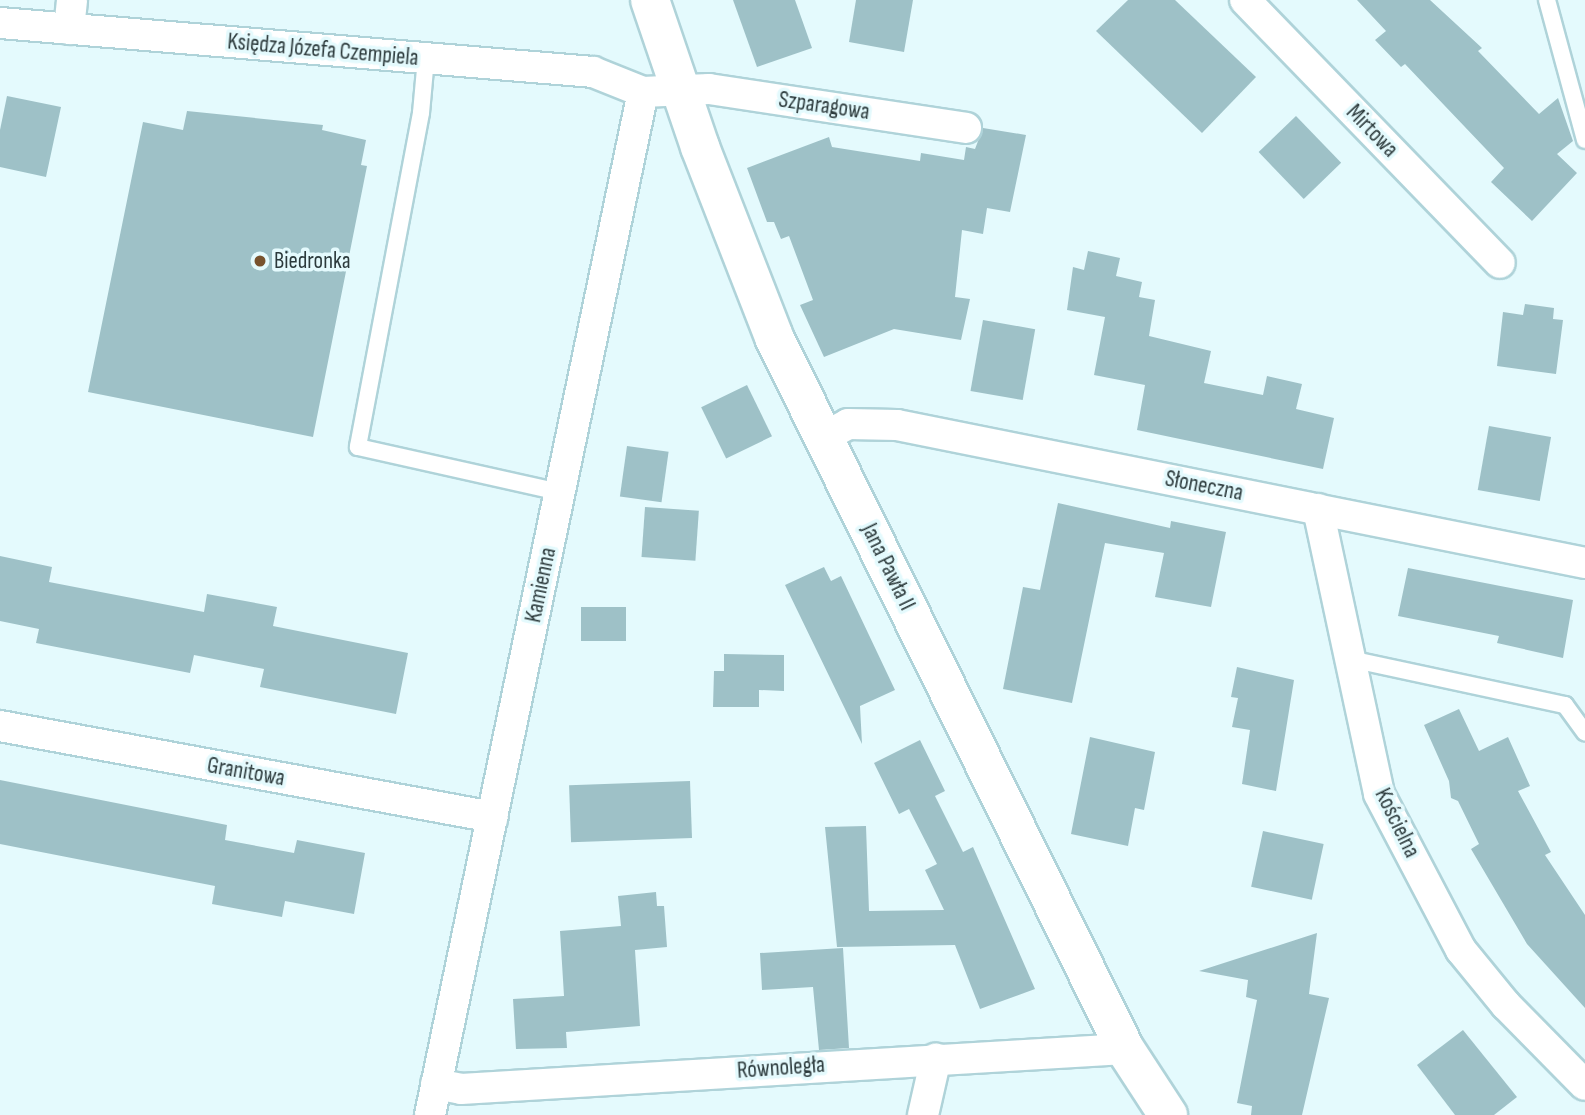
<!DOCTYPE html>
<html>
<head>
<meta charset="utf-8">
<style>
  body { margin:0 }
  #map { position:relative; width:1585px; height:1115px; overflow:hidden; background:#e4fafd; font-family:"Sofia Sans Condensed",sans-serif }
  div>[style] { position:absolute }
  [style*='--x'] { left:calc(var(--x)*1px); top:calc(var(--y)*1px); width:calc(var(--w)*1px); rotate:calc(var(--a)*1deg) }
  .building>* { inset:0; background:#9ec1c7; transform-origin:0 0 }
  .roads { filter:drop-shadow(2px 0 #afd3d9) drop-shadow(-2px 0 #afd3d9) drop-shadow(0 2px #afd3d9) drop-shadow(0 -2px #afd3d9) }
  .lane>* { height:16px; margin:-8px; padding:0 8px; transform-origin:8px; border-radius:8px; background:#fff }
  .street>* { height:30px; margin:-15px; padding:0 15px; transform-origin:15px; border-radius:15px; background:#fff }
  .secondary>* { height:38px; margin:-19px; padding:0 19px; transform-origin:19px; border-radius:19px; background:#fff }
  .dots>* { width:19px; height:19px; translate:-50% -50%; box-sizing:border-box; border:4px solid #e4fafd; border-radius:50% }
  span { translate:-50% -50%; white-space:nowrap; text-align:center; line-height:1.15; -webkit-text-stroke:7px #e4fafd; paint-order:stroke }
  .street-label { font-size:23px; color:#2c3a3c }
  .poi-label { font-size:23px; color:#2c3a3c }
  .left { translate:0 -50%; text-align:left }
</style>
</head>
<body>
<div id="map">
  <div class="building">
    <i style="clip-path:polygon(733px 0,795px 0,812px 48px,757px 67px)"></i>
    <i style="clip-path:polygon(856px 0,913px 0,904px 52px,849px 42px)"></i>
    <i style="clip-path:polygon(1128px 0,1175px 0,1256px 77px,1202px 133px,1096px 31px)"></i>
    <i style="clip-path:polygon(1357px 0,1430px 0,1482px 48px,1478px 51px,1539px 114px,1558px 98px,1573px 141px,1557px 154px,1577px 173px,1532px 221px,1491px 182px,1504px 168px,1405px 64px,1401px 67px,1375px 40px,1386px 31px)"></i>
    <i style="clip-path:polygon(7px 96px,61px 107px,46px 177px,0 167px,0 130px)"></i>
    <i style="clip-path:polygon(187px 111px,323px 125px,322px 130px,366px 140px,361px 165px,367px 166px,313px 437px,88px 392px,143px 122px,183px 130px)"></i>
    <i style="left:1296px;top:116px;width:65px;height:52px;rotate:46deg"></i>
    <i style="clip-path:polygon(983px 128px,1026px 135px,1010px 212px,987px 208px,983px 234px,962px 230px,955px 297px,970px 299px,961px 340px,894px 329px,824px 357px,800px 305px,813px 300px,789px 236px,781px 239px,774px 222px,767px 222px,747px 168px,829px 137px,832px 147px,920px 161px,921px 153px,964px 160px,966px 147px,975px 149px)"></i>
    <i style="clip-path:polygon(1088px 251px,1120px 258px,1116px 276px,1142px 282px,1139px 297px,1155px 300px,1149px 336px,1211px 351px,1204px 383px,1263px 395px,1267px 376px,1302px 384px,1296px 409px,1334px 418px,1323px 469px,1137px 430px,1145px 385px,1094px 375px,1105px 317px,1067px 310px,1073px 267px,1084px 270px)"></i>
    <i style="clip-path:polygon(1525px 304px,1554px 308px,1553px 319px,1563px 320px,1556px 374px,1497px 366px,1503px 312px,1523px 315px)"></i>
    <i style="left:983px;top:320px;width:53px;height:72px;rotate:10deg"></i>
    <i style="left:747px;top:385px;width:57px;height:51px;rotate:64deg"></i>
    <i style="left:1489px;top:426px;width:63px;height:65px;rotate:10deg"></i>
    <i style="left:627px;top:446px;width:42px;height:51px;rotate:8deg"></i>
    <i style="clip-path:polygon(1058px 503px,1170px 528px,1171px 521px,1226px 532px,1211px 607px,1155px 597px,1164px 553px,1105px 543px,1072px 703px,1003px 689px,1023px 587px,1040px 590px)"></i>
    <i style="left:645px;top:507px;width:54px;height:50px;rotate:4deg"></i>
    <i style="clip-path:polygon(0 556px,52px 567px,49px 582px,204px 612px,207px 594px,277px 607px,273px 626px,408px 653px,396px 714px,260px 687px,264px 669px,194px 655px,190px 673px,36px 643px,39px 629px,0 621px)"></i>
    <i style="clip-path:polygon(824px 567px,831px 581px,841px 576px,895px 690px,860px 706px,862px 744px,785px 585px)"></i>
    <i style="clip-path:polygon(1408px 568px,1573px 600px,1563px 658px,1497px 643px,1499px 636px,1398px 616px)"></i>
    <i style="left:581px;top:607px;width:45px;height:34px"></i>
    <i style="clip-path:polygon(724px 654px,784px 655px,784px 691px,759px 690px,759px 707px,713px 707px,714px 671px,724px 671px)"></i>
    <i style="clip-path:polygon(1237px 667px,1294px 680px,1276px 791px,1242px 784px,1250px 730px,1232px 727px,1238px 698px,1231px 697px)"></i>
    <i style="clip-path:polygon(1459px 709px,1479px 751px,1508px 737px,1530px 786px,1518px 791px,1551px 852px,1545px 855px,1585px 915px,1585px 1008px,1527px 944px,1471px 849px,1479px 844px,1458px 801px,1451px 798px,1449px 781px,1424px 725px)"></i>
    <i style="clip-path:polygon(1090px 737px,1155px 752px,1144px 810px,1135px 808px,1128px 846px,1071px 834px)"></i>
    <i style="clip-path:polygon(920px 740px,945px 791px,935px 796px,963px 852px,973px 847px,1035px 989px,980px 1009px,955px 945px,837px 947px,825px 827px,866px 826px,869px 911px,944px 910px,925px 870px,937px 864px,909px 809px,899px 814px,874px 763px)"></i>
    <i style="clip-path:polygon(0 780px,227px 825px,225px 840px,294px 853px,297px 840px,365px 853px,354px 914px,285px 901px,282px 917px,212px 904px,215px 886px,0 844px)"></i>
    <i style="left:690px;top:781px;width:57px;height:121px;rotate:88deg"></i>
    <i style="left:1263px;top:831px;width:62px;height:57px;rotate:12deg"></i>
    <i style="clip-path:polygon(656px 892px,657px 906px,664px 906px,667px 947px,635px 950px,640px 1026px,566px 1032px,567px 1048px,516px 1049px,513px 999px,564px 996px,560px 931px,621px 926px,618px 896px)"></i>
    <i style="clip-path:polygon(1317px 933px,1309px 994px,1329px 998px,1302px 1115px,1251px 1115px,1252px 1106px,1237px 1103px,1257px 1000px,1246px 997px,1248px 980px,1199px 971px)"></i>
    <i style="clip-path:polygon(843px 948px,849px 1048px,819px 1050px,813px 987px,762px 990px,760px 953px)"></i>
    <i style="clip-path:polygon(1463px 1030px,1517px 1097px,1494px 1115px,1455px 1115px,1417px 1065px)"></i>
  </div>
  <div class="roads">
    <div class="lane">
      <i style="--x:1547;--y:0;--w:145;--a:74.8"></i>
      <i style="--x:426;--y:58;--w:55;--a:95.2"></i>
      <i style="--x:421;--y:113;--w:340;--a:100.7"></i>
      <i style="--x:358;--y:447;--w:207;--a:12.6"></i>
      <i style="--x:1350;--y:659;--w:220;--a:12.1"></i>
      <i style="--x:1565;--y:705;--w:34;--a:54"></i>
    </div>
    <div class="street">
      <i style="--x:1245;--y:0;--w:366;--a:45.9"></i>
      <i style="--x:0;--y:23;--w:595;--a:4.72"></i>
      <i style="--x:593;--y:72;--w:54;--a:21.8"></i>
      <i style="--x:69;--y:29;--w:29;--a:-84"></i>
      <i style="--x:824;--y:437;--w:27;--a:-28"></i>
      <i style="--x:848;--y:424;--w:49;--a:1.2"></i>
      <i style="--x:897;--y:425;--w:702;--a:11.34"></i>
      <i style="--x:1318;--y:509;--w:291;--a:77.9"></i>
      <i style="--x:1379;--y:794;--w:176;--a:62.3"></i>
      <i style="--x:1461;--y:950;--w:71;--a:50.7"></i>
      <i style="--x:1506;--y:1005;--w:112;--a:45.4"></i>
      <i style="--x:0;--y:726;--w:501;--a:10.46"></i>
      <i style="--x:436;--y:1084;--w:25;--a:11"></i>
      <i style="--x:461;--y:1089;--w:665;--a:-3.45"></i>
      <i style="--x:430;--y:1115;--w:1045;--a:-78.24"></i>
      <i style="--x:643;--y:92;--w:66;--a:-2.6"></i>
      <i style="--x:709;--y:89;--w:260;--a:8.6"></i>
      <i style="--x:923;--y:1115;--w:58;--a:-77.2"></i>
    </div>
    <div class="secondary">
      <i style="--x:650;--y:0;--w:155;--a:71.2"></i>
      <i style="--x:700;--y:147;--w:204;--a:68.7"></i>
      <i style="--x:774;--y:337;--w:794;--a:63.76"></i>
      <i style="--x:1125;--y:1049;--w:79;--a:56.9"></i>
    </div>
  </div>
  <div class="dots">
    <i style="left:260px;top:261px;background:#78532e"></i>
  </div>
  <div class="street-label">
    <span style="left:323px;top:50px;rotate:5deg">Księdza Józefa Czempiela</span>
    <span style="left:824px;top:106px;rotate:8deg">Szparagowa</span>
    <span style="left:1372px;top:131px;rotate:46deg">Mirtowa</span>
    <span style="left:1204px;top:486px;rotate:11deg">Słoneczna</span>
    <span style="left:888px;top:567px;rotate:64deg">Jana Pawła II</span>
    <span style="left:541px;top:585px;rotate:-78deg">Kamienna</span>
    <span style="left:246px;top:772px;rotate:10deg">Granitowa</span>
    <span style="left:1397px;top:823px;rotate:64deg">Kościelna</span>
    <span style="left:781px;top:1068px;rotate:-4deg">Równoległa</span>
  </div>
  <div class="poi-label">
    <span class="left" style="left:274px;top:261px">Biedronka</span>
  </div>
</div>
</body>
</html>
